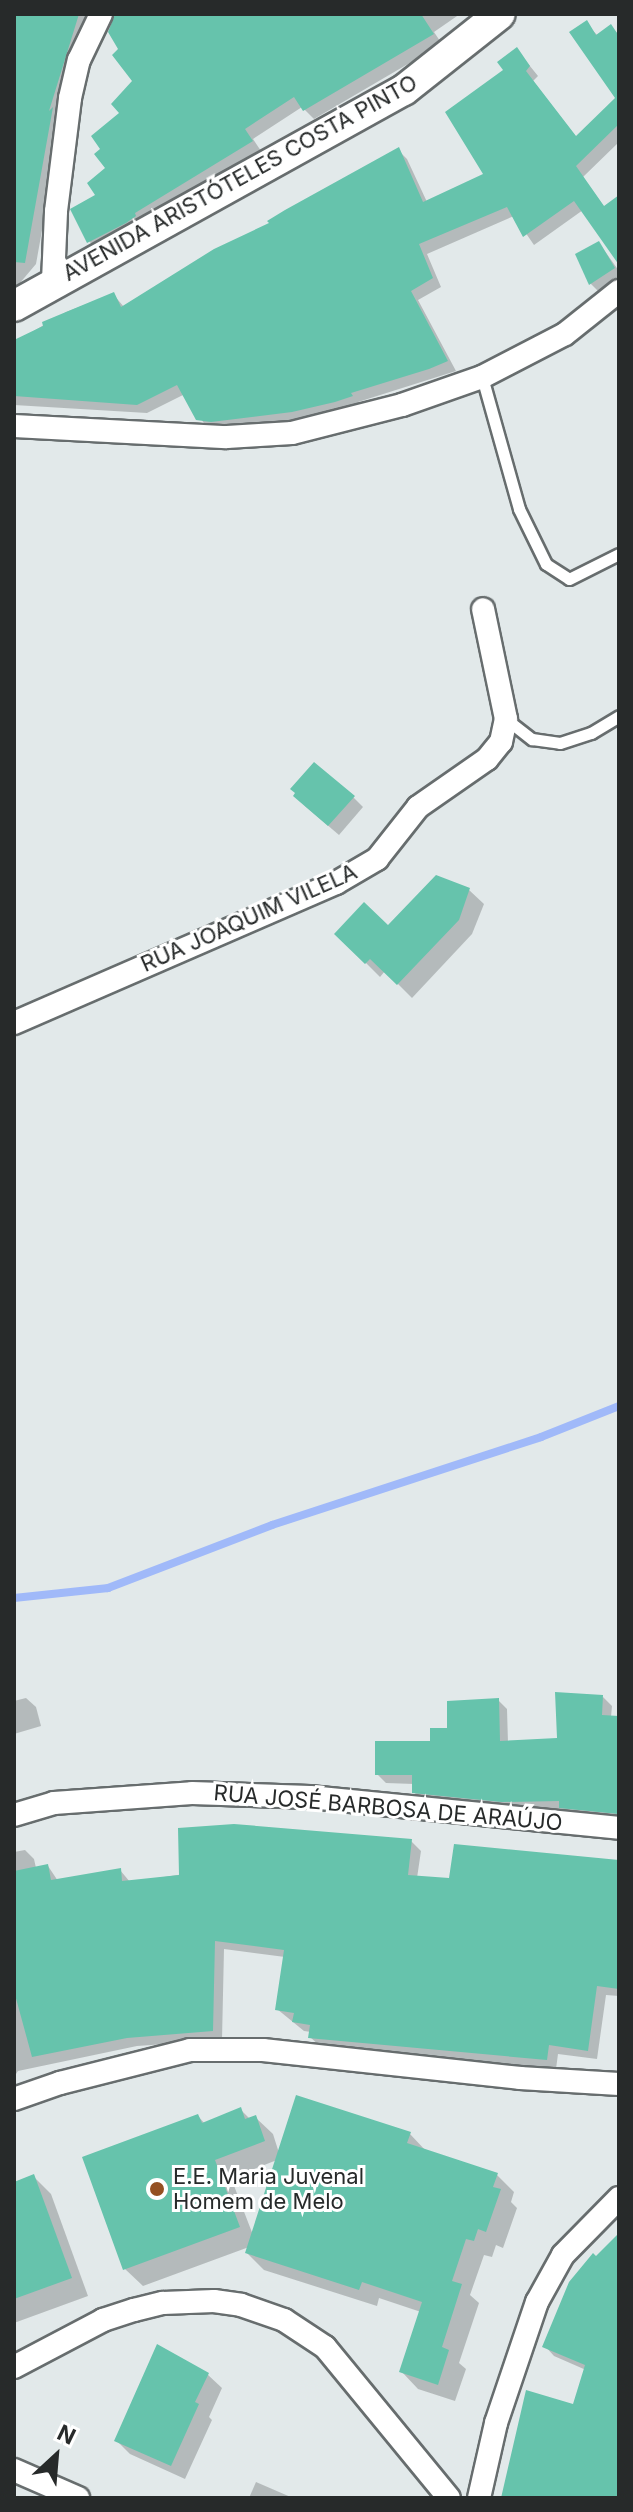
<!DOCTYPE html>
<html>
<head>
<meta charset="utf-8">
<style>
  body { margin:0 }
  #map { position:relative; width:633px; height:2512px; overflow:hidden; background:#e2e9ea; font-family:Inter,sans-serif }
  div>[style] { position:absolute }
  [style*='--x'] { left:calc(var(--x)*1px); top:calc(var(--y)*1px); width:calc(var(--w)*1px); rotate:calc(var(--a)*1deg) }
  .shadow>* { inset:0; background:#0003 }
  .stream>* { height:8px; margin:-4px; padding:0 4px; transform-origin:4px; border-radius:4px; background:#a0b9f9 }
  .building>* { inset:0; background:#66c3ac }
  .roads { filter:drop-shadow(2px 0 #676d6e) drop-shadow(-2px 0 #676d6e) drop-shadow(0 2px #676d6e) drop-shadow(0 -2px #676d6e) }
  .lane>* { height:11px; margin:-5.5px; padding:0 5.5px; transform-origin:5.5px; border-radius:5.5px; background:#fff }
  .street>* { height:22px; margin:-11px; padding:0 11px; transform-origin:11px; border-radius:11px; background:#fff }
  .secondary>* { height:30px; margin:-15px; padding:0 15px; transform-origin:15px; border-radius:15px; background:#fff }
  .dots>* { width:22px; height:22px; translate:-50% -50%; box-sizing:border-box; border:4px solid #fff; border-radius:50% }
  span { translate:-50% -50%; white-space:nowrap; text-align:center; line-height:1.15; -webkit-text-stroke:6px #fff; paint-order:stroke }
  .street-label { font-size:22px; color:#272a2a }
  .poi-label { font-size:22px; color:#272a2a }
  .left { translate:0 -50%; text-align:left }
  .frame { position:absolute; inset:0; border:16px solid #272a2a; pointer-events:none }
  .north { position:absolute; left:16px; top:2416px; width:80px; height:80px; -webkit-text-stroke:6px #fff; paint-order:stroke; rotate:26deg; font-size:22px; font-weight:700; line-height:32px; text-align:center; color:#272a2a }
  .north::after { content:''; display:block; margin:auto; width:28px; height:36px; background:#272a2a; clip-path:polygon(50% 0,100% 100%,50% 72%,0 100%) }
</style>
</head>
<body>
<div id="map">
  <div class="shadow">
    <i style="clip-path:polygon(14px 14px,91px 14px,62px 119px,36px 264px,14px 290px)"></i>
    <i style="clip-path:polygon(115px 14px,460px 14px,434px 32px,442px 44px,314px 119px,302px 107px,253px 139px,261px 151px,98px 251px,89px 241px,108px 168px,103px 149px,134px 81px,121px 49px)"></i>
    <i style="clip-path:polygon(586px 23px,598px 36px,611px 27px,619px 35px,619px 142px,583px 177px,605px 208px,619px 197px,619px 253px,583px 210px,534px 245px,514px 216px,427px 254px,441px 287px,418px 300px,456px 371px,358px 402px,361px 406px,301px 421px,221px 430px,207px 428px,185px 394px,147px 413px,14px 405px,15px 342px,66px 312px,113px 294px,124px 307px,398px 150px,407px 159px,427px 202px,486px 175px,506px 70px,517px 50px,538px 76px,533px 81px,577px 138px,617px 98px)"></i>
    <i style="clip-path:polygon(599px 243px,619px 271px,619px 281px,600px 293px,591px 284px,577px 255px)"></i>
    <i style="clip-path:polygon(298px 793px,353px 797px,363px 807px,339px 835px,305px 806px)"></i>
    <i style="clip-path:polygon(469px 890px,484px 904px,472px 934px,412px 998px,385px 971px,380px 977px,337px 934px,388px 927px)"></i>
    <i style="clip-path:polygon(603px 1697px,612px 1706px,611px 1717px,619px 1718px,619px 1821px,570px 1816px,563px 1809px,423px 1802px,414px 1792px,414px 1784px,386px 1783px,377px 1774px,498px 1700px,507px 1709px,508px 1743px,559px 1740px)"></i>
    <i style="clip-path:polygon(26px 1698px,36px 1707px,41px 1726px,14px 1734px,14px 1701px)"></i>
    <i style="clip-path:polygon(411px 1841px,421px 1851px,417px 1878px,451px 1880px,619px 1863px,619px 1996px,606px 1995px,597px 2059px,558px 2054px,556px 2069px,320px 2046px,310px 2037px,311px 2032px,304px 2031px,277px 2009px,285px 1957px,224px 1949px,222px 2040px,137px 2046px,18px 2071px,14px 2077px,14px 1852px,25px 1850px,34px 1859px,36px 1868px,48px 1866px,58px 1881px,120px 1870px,130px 1882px)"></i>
    <i style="clip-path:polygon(evenodd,240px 2109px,250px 2119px,255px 2117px,273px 2134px,279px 2153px,410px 2134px,427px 2152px,497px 2175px,514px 2192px,511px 2202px,517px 2208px,503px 2248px,496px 2245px,492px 2257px,484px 2255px,470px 2295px,479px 2303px,459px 2363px,466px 2369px,455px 2401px,418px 2389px,401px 2371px,421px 2312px,379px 2298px,377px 2306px,264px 2270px,247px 2253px,249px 2247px,143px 2286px,125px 2269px,198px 2116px,205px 2124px,240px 2109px,277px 2160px,253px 2235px,231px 2178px,277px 2160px)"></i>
    <i style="clip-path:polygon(34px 2177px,51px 2194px,88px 2296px,14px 2323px,14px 2184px)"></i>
    <i style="clip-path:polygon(619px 2236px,619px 2498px,503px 2498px,528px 2392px,575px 2407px,586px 2370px,554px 2356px,545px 2346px,596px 2258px)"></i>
    <i style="clip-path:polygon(207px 2374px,222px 2388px,209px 2417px,212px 2420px,185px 2479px,130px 2454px,116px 2440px)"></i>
    <i style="clip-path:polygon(256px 2482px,293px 2498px,249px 2498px)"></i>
  </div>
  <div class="stream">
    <i style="--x:14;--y:1598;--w:95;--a:-6.1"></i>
    <i style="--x:108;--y:1588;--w:176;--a:-21"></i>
    <i style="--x:272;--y:1525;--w:283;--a:-18.1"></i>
    <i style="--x:541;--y:1437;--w:84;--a:-21.7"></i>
  </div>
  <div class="building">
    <i style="clip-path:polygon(14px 14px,79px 14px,49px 111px,53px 107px,25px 263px,14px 262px)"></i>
    <i style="clip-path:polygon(115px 14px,421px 14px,434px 34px,303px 111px,294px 97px,245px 129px,253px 141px,135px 213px,136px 216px,126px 223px,87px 243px,70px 209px,95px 195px,87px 183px,105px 168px,94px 154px,100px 149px,91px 136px,119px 113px,111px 104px,132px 81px,112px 55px,118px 49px,108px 32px)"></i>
    <i style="clip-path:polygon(587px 20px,596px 35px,611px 24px,619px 36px,619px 124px,576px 166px,604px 206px,619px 195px,619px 265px,574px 201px,523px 237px,507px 207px,419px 244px,433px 278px,411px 291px,448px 361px,429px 369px,351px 393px,353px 396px,335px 402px,292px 412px,211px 422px,196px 420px,177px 385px,137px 405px,14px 396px,14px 340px,43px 326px,42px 322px,114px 292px,121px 307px,214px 249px,269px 223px,267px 221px,285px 210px,399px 147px,423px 202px,483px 174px,445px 112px,503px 70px,497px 62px,517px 47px,530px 66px,526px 71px,576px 136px,615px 98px,569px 32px)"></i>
    <i style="clip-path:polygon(599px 241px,615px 268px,589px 285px,575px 254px)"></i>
    <i style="clip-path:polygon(314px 762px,355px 796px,328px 826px,293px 796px,295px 793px,290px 789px)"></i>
    <i style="clip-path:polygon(436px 875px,470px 888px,459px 920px,397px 985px,370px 959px,365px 964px,334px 934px,364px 902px,388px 925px)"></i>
    <i style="clip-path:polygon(555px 1692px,603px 1695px,602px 1715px,619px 1716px,619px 1814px,559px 1808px,559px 1801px,502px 1802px,412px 1793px,412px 1775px,375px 1775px,375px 1741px,430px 1741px,430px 1728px,447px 1728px,447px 1701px,499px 1698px,500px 1741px,557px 1738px)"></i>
    <i style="clip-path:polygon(234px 1824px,412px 1839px,408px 1875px,449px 1878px,454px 1844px,619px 1860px,619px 1989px,597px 1986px,588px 2051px,549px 2045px,547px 2060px,308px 2038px,310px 2025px,292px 2022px,294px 2013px,275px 2010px,284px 1950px,215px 1941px,213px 2031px,127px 2038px,32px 2057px,14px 1991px,14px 1871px,48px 1864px,51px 1880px,121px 1868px,122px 1881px,179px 1875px,178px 1828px)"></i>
    <i style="clip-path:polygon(296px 2095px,411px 2132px,407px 2143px,498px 2173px,493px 2187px,501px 2189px,486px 2232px,478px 2229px,474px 2241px,466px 2239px,452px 2281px,462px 2284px,442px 2347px,449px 2350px,438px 2385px,399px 2372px,422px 2302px,362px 2282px,359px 2290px,245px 2253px)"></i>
    <i style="clip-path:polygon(241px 2107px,245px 2119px,256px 2115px,265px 2141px,215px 2160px,240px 2227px,123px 2270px,82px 2157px,198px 2114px,202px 2123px)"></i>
    <i style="clip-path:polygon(34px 2174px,72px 2278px,14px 2299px,14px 2182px)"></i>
    <i style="clip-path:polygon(619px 2233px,619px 2498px,501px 2498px,526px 2390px,573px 2404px,585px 2365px,542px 2347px,569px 2282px,593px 2253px,596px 2256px)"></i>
    <i style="clip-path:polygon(157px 2344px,209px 2373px,195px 2402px,199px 2404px,171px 2466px,114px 2441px)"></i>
  </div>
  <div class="roads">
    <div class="lane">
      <i style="--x:482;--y:377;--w:137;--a:74.3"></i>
      <i style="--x:519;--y:509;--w:61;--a:63.9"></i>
      <i style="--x:546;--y:564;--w:27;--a:33"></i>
      <i style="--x:569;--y:579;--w:56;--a:-26.6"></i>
      <i style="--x:506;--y:719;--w:33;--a:38"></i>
      <i style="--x:532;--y:739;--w:28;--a:8"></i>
      <i style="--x:560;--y:743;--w:33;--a:-18"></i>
      <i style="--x:591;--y:733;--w:33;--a:-31"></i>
    </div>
    <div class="street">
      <i style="--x:53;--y:281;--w:70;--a:-87.5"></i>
      <i style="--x:56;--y:211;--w:114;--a:-82.9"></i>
      <i style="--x:70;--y:98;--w:39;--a:-77"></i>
      <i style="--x:79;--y:60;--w:51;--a:-64.4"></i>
      <i style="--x:14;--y:426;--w:213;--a:3"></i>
      <i style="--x:227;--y:437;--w:65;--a:-3.5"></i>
      <i style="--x:292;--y:433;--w:114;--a:-14.3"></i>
      <i style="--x:402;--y:405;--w:85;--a:-19.3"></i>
      <i style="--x:482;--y:377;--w:93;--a:-27.4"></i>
      <i style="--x:565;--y:334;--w:69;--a:-38.5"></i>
      <i style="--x:14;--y:1023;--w:351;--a:-23.5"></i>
      <i style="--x:336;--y:883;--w:48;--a:-30.3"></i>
      <i style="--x:377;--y:859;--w:66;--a:-51.7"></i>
      <i style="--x:418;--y:807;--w:84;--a:-34.8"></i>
      <i style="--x:487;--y:759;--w:22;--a:-51"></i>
      <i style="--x:501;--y:742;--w:24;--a:-78"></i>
      <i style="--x:506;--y:719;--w:112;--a:-101.8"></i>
      <i style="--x:14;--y:1815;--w:42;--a:-16.7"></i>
      <i style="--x:54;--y:1803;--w:138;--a:-4.1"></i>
      <i style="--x:192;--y:1793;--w:118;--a:1.9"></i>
      <i style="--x:310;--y:1797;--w:311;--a:5.7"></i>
      <i style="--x:14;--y:2099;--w:49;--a:-19.2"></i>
      <i style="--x:60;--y:2083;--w:134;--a:-14.2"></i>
      <i style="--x:190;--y:2050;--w:73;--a:0"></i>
      <i style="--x:263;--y:2050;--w:259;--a:6.2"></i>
      <i style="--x:520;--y:2078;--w:99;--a:3.5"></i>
      <i style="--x:14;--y:2367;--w:101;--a:-27.8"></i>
      <i style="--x:103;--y:2320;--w:33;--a:-18"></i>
      <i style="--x:134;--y:2310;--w:30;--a:-14"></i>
      <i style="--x:163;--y:2303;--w:51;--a:-2.2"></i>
      <i style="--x:214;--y:2301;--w:27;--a:8"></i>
      <i style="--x:241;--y:2305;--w:46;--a:19.2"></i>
      <i style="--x:284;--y:2320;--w:49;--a:33.4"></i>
      <i style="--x:325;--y:2347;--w:195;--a:50.6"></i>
      <i style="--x:14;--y:2470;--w:70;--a:23.6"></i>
      <i style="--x:479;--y:2498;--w:77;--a:-77.2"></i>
      <i style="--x:496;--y:2423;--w:128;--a:-71.3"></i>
      <i style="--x:537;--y:2302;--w:54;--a:-61"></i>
      <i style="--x:563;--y:2255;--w:80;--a:-45.5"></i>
    </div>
    <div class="secondary">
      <i style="--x:14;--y:306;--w:446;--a:-29"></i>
      <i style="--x:404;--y:90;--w:122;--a:-38.4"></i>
    </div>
  </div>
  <div class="dots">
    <i style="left:157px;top:2189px;background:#945022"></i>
  </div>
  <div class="street-label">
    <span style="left:240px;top:178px;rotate:-29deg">AVENIDA ARISTÓTELES COSTA PINTO</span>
    <span style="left:249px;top:918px;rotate:-24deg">RUA JOAQUIM VILELA</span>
    <span style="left:388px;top:1808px;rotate:5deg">RUA JOSÉ BARBOSA DE ARAÚJO</span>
  </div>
  <div class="poi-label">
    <span class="left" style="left:173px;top:2189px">E.E. Maria Juvenal<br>Homem de Melo</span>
  </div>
  <div class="frame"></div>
  <div class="north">N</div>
</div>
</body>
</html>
